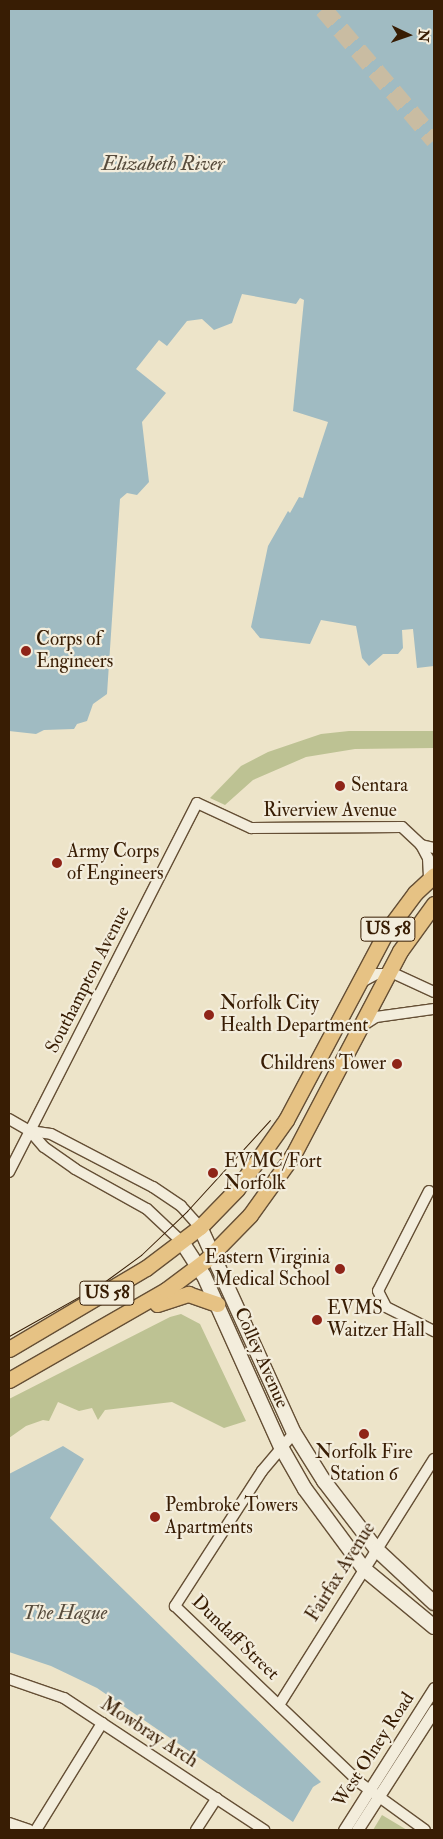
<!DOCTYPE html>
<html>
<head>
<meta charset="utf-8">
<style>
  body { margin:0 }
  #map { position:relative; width:443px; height:1839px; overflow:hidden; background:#ede4c9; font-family:"IM FELL Double Pica",serif }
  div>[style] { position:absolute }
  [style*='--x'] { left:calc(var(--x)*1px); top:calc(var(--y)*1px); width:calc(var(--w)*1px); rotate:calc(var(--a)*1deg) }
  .green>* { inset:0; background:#bdc293 }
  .water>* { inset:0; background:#a0bbc2 }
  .motorway-tunnel>* { height:18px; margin-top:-9px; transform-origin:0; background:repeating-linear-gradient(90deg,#c9bca2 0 18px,transparent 0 27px) }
  .roads { filter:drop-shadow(1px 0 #654f35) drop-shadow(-1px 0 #654f35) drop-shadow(0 1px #654f35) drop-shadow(0 -1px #654f35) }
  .minor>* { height:10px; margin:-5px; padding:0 5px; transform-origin:5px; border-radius:5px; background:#f3eddc }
  .tertiary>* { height:11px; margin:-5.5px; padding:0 5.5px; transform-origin:5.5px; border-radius:5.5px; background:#f3eddc }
  .secondary>* { height:14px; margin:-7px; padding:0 7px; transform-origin:7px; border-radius:7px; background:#f3eddc }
  .primary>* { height:15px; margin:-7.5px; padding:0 7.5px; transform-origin:7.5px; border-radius:7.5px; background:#e6c284 }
  .tram>* { height:1px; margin:-0.5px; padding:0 0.5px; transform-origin:0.5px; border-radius:0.5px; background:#381d04 }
  .dots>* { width:14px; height:14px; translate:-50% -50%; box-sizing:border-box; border:2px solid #f3eddc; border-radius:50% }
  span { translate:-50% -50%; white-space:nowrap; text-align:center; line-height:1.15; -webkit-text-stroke:4.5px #f3eddc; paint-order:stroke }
  .shield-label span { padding:1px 4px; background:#f3eddc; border:1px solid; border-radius:4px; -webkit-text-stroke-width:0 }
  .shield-label { font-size:18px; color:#381d04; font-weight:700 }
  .poi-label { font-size:19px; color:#381d04 }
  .left { translate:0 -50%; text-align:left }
  .right { translate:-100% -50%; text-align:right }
  .street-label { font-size:19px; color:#381d04 }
  .water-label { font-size:20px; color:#574c3d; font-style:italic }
  .frame { position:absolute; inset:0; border:10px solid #381d04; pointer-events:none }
  .north { position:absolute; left:383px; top:10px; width:50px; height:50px; -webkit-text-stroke:4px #f3eddc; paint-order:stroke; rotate:93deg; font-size:14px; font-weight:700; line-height:20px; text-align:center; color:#381d04 }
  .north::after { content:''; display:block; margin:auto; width:18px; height:22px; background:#381d04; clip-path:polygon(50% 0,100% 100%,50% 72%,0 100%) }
</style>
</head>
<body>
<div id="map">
  <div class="green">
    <i style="clip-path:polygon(349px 731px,434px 731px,434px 748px,355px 749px,306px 757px,253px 780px,225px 805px,210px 798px,241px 766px,268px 752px,321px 734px)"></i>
    <i style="clip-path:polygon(181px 1314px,200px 1324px,246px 1421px,224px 1428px,172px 1402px,105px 1410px,98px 1420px,92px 1408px,79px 1411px,58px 1402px,49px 1421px,43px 1420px,26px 1426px,9px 1438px,9px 1399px,170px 1317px)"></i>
    <i style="clip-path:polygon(382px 1815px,407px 1830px,373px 1830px)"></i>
  </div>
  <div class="water">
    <i style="clip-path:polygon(9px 9px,434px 9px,434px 666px,417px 668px,413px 629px,402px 630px,403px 648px,398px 654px,383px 654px,369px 666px,362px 658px,356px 626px,321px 620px,310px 644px,260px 638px,251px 627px,268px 546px,288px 511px,290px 513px,299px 497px,303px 498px,328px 422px,293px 411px,304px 300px,300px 298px,296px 304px,242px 294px,232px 323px,214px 330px,202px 319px,187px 321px,167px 346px,159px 340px,136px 369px,166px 393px,142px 422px,149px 482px,137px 495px,127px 493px,120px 499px,107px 694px,93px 704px,87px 721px,77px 724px,74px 729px,44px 730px,36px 734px,9px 731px)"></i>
    <i style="clip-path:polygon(63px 1446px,84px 1459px,50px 1518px,321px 1782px,313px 1787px,293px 1822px,97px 1688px,51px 1666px,9px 1652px,9px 1474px)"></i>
  </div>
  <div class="motorway-tunnel">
    <i style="--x:323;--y:9;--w:172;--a:49.7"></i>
  </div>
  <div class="roads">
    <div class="minor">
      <i style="--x:421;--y:845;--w:13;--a:13"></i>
      <i style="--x:360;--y:983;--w:18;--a:-29"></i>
      <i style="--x:376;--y:974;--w:19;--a:0"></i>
      <i style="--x:395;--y:974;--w:43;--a:24.8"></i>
      <i style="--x:362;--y:1026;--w:17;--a:-33"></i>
      <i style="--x:376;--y:1017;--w:59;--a:-7.9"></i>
      <i style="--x:9;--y:1119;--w:24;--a:30"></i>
      <i style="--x:30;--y:1131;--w:21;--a:49"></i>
      <i style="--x:44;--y:1147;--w:38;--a:35"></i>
      <i style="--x:75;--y:1169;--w:82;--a:29.1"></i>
      <i style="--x:147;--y:1209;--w:48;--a:43.3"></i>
      <i style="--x:30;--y:1131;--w:21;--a:8"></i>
      <i style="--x:51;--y:1134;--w:115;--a:27.5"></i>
      <i style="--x:153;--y:1187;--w:34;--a:34"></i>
      <i style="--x:181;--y:1206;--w:28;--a:48"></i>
      <i style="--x:9;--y:1172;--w:414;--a:-63"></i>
      <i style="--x:197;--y:803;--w:60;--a:24.8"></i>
      <i style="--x:251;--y:828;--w:151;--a:-0.4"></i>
      <i style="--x:402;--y:827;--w:26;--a:43"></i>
      <i style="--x:421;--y:845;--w:15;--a:62"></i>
      <i style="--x:428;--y:858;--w:22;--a:87"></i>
      <i style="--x:429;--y:1191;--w:112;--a:117"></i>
      <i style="--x:378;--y:1291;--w:18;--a:63"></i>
      <i style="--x:386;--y:1307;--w:54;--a:26.6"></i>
      <i style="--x:294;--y:1433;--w:50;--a:130.1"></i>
      <i style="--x:262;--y:1471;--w:161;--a:122.8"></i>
      <i style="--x:175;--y:1606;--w:256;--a:43.7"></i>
      <i style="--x:360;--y:1783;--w:80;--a:35.9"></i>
      <i style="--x:9;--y:1679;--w:58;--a:19.1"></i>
      <i style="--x:64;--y:1698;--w:240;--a:33.4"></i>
      <i style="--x:279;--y:1705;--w:291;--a:-57.8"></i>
      <i style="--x:9;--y:1823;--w:21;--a:19"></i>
      <i style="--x:36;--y:1830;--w:126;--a:-58.3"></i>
      <i style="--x:196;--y:1830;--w:38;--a:-57"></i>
    </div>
    <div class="tertiary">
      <i style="--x:344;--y:1830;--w:168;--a:-57.6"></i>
      <i style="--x:357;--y:1830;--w:143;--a:-57.3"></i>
    </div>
    <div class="secondary">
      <i style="--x:200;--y:1227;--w:226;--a:65.5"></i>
      <i style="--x:294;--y:1433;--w:57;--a:58"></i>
      <i style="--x:324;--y:1481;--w:87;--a:52.5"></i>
      <i style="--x:377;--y:1550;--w:78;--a:42.9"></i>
      <i style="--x:182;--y:1242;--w:40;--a:57.1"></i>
      <i style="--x:204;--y:1276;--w:188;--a:65.8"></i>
      <i style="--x:281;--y:1447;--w:48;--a:60.3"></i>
      <i style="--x:305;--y:1489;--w:99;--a:53.6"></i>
      <i style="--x:364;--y:1569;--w:91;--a:39.6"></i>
    </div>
    <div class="primary">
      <i style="--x:157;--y:1304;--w:33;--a:-18"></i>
      <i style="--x:188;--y:1294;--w:31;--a:19"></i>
      <i style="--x:9;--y:1349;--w:159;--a:-30.6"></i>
      <i style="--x:146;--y:1268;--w:68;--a:-37.2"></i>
      <i style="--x:200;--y:1227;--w:53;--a:-45.8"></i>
      <i style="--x:237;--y:1189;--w:85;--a:-54.6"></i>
      <i style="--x:286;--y:1120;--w:213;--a:-62"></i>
      <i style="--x:386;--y:932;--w:49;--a:-53.4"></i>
      <i style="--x:415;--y:893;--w:26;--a:-43"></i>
      <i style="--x:9;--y:1380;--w:181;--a:-29.8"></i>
      <i style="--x:166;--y:1290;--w:50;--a:-36.9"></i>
      <i style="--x:206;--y:1260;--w:63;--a:-45.6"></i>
      <i style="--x:250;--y:1215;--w:74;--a:-54.4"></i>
      <i style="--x:293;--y:1155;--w:230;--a:-62.3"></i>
      <i style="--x:400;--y:951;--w:58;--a:-54.1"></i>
    </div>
  </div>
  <div class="tram">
    <i style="--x:9;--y:1336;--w:104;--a:-29.3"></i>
    <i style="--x:100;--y:1285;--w:51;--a:-36.2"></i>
    <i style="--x:141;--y:1255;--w:64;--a:-43.7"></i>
    <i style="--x:187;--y:1211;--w:123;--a:-47.6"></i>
  </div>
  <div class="dots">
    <i style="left:26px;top:651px;background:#8f2418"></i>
    <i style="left:340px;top:786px;background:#8f2418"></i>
    <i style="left:57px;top:863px;background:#8f2418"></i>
    <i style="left:209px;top:1015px;background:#8f2418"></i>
    <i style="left:397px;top:1064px;background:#8f2418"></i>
    <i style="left:213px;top:1173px;background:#8f2418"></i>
    <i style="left:340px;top:1269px;background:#8f2418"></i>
    <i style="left:317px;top:1320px;background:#8f2418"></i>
    <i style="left:364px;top:1434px;background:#8f2418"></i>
    <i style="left:155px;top:1517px;background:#8f2418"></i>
  </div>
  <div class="shield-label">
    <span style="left:388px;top:929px">US 58</span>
    <span style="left:107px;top:1293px">US 58</span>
  </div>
  <div class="poi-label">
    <span class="left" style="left:36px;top:651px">Corps of<br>Engineers</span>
    <span class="left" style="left:351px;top:786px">Sentara</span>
    <span class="left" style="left:67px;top:863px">Army Corps<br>of Engineers</span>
    <span class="left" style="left:220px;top:1015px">Norfolk City<br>Health Department</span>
    <span class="right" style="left:386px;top:1064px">Childrens Tower</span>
    <span class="left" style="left:224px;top:1173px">EVMC/Fort<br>Norfolk</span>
    <span class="right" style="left:330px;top:1269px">Eastern Virginia<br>Medical School</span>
    <span class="left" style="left:327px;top:1320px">EVMS<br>Waitzer Hall</span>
    <span style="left:364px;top:1464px">Norfolk Fire<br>Station 6</span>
    <span class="left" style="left:165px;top:1517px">Pembroke Towers<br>Apartments</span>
  </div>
  <div class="street-label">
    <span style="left:330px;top:811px">Riverview Avenue</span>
    <span style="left:88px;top:980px;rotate:-63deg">Southampton Avenue</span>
    <span style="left:261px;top:1358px;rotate:66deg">Colley Avenue</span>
    <span style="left:341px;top:1572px;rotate:-58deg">Fairfax Avenue</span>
    <span style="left:235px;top:1638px;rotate:44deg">Dundaff Street</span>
    <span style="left:149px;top:1733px;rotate:33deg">Mowbray Arch</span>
    <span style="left:374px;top:1750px;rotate:-57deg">West Olney Road</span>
  </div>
  <div class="water-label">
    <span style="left:163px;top:163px">Elizabeth River</span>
    <span style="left:65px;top:1612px">The Hague</span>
  </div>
  <div class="frame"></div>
  <div class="north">N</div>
</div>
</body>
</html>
